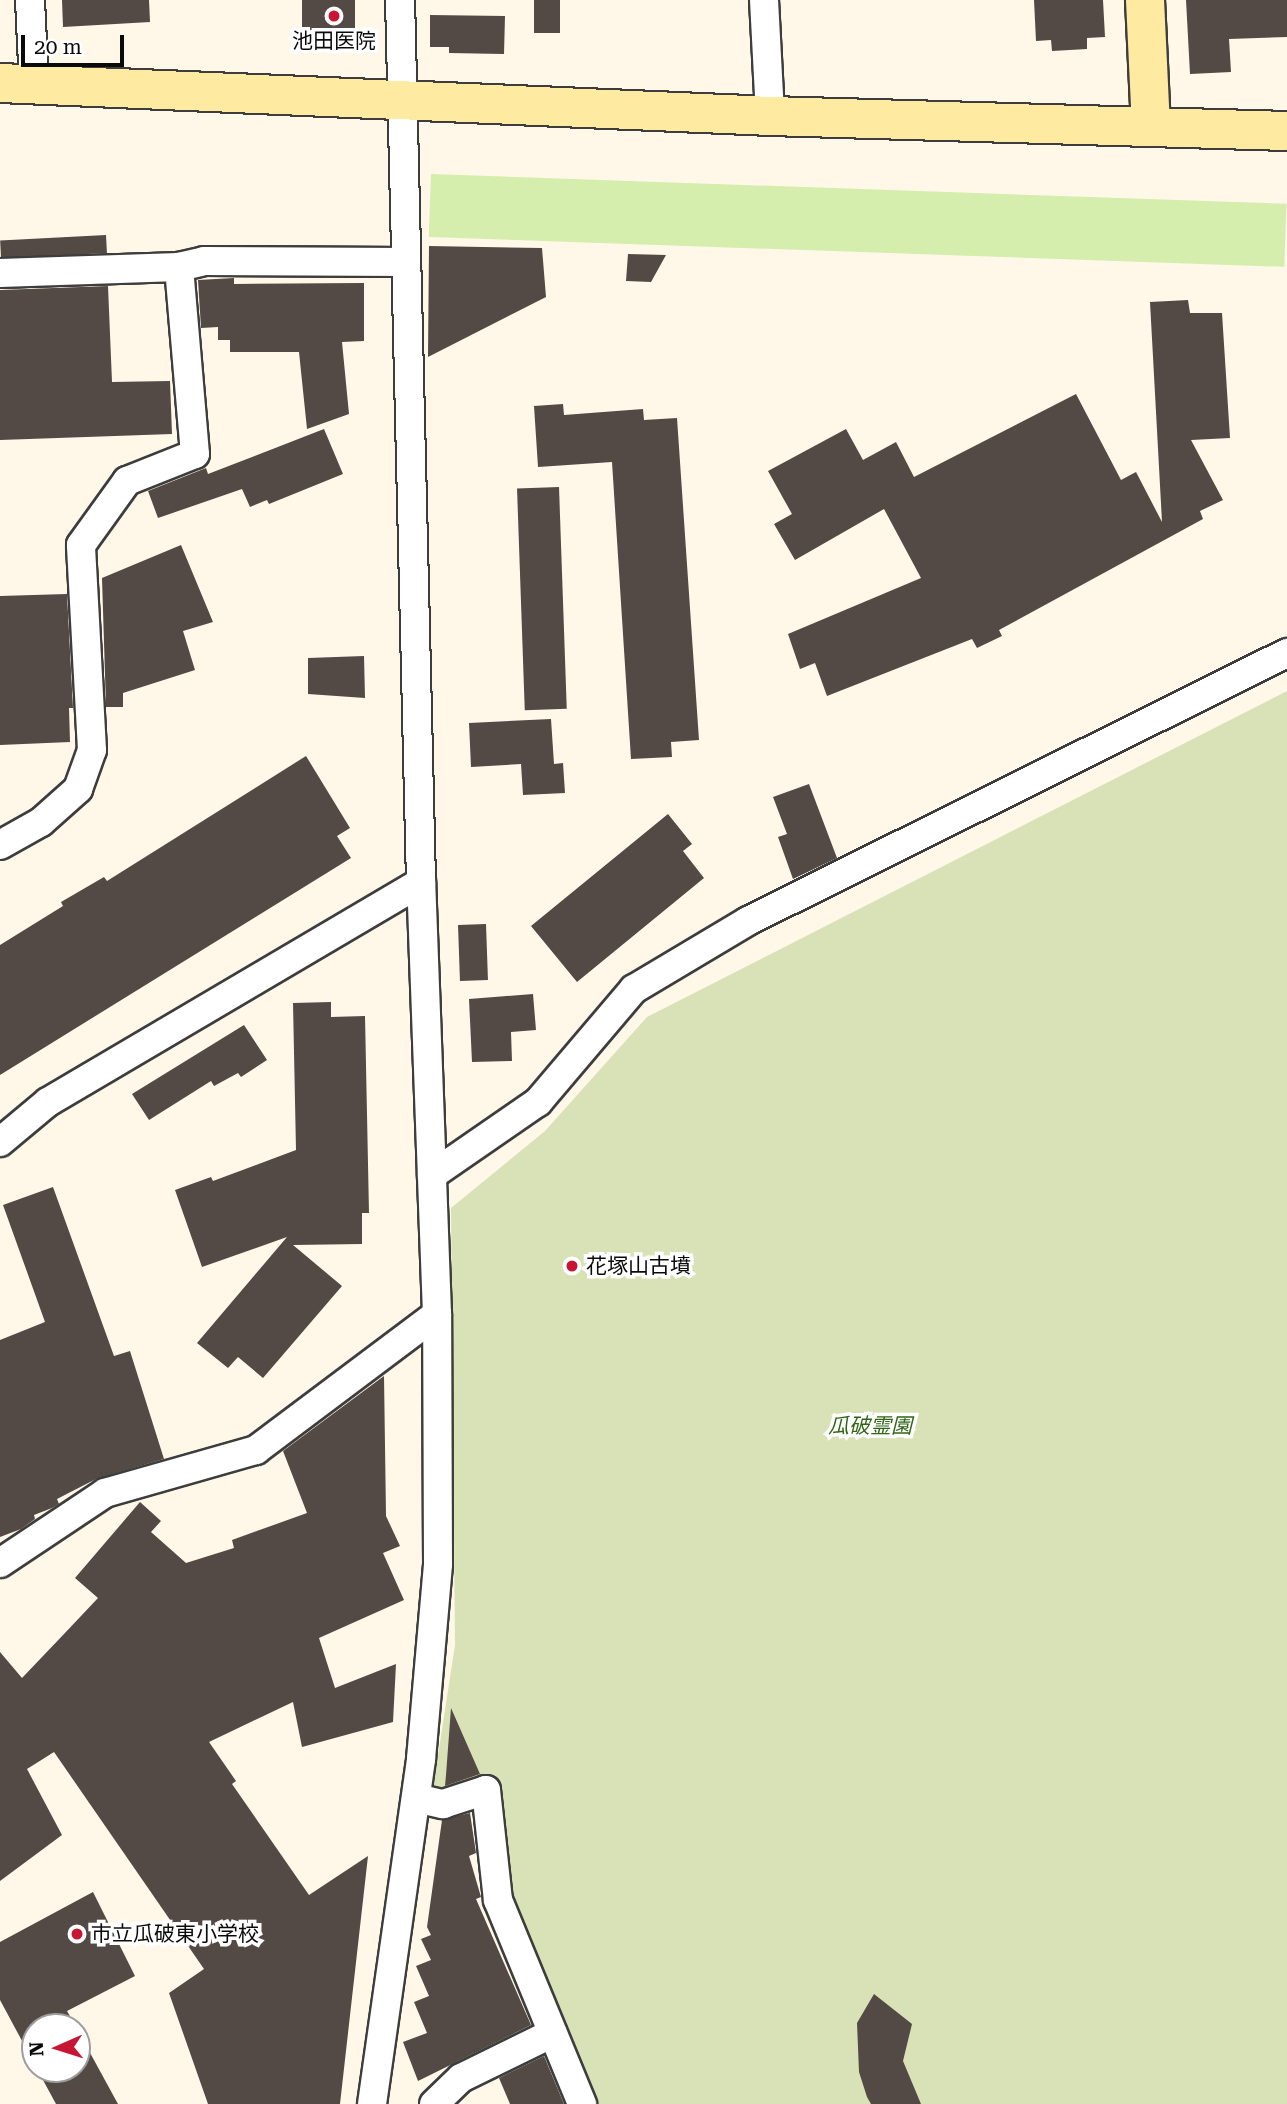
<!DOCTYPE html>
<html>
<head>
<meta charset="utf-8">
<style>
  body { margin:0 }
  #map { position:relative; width:1287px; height:2104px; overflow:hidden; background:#fff7e7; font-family:"Roboto Serif","Noto Sans JP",serif }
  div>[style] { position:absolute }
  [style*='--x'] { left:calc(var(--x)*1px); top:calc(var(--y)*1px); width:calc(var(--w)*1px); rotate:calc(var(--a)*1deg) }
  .green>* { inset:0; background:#d5edad; transform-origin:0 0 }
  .cemetery>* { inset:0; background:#d9e2b7 }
  .building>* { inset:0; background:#534945; transform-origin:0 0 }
  .roads { filter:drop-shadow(2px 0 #3d3d3d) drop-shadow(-2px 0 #3d3d3d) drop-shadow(0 2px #3d3d3d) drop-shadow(0 -2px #3d3d3d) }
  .street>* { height:28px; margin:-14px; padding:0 14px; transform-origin:14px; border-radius:14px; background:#fff }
  .secondary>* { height:38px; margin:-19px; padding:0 19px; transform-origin:19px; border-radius:19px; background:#ffeaa2 }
  .dots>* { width:19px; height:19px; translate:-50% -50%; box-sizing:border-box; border:4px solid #fff; border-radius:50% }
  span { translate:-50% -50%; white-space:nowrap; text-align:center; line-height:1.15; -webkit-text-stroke:7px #fff; paint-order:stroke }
  .poi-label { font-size:21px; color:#0a0a0a }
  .left { translate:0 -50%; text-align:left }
  .park-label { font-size:21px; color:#306615; font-style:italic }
  .north { position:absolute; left:21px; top:2013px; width:70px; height:70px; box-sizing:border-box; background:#fff; border:2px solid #9d9d9d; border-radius:50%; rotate:267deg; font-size:19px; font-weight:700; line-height:28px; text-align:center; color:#0a0a0a }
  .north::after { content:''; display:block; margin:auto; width:24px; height:32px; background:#c61633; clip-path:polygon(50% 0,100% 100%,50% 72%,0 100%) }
  .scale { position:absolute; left:21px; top:35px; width:103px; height:32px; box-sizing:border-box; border:4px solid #0a0a0a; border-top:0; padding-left:9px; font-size:21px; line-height:24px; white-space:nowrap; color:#0a0a0a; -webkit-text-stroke:5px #fff; paint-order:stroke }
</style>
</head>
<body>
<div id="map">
  <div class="green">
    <i style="left:431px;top:174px;width:856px;height:63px;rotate:2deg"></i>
  </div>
  <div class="cemetery">
    <i style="clip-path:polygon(1287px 691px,1287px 2104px,595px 2104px,510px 1900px,493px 1780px,447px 1796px,433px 1788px,455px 1645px,451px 1208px,545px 1131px,647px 1017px)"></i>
  </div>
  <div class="building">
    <i style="clip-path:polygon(62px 0,149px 0,150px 22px,63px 27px)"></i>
    <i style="left:302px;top:0;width:53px;height:51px"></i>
    <i style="left:534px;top:0;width:26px;height:33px"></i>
    <i style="clip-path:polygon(1034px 0,1103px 0,1105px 37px,1087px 38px,1087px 49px,1052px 51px,1051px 40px,1036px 41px)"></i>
    <i style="clip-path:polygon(1186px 0,1287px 0,1287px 37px,1229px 39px,1231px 72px,1190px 74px)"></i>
    <i style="clip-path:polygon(430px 15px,505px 16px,504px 54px,449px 53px,449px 47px,430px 47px)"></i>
    <i style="left:106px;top:235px;width:18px;height:106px;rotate:87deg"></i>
    <i style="clip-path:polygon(429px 246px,542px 248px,546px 297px,428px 357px)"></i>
    <i style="clip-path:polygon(628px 254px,666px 255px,651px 282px,626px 281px)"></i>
    <i style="clip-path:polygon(234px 278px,234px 284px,364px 283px,364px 341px,342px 342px,349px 414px,307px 429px,299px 352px,230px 352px,230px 340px,218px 340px,218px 327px,201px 328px,198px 280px)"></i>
    <i style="clip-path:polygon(108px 286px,112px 382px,170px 381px,172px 434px,0 440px,0 290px)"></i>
    <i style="clip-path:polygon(1188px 300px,1190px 313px,1222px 313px,1230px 438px,1191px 440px,1223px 500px,1200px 511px,1203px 519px,999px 630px,1002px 636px,977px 648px,972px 639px,827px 696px,815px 663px,800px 669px,788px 634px,921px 578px,884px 509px,795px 560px,774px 524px,792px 514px,768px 471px,846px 429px,863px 460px,896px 442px,914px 477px,1076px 394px,1121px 480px,1136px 472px,1162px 522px,1150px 302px)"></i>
    <i style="clip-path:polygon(563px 404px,564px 415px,643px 409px,644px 420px,677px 418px,699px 740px,671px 742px,672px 757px,631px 759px,612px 462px,538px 467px,534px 406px)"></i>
    <i style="clip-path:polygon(324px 429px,343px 474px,269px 504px,267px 500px,250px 507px,242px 489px,158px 518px,148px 491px,206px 468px,208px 474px)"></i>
    <i style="left:559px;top:487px;width:222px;height:42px;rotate:88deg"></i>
    <i style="clip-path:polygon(181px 545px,213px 622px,183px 631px,195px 670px,123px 693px,123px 707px,106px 707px,102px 578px)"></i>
    <i style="clip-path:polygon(67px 594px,73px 708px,69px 708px,70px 742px,0 745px,0 596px)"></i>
    <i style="clip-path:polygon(364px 656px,365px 698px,308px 694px,308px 658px)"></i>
    <i style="clip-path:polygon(551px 719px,554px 764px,563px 763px,565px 793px,523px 795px,521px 764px,471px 767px,469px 723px)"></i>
    <i style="clip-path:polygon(306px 756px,350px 828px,337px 836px,351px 858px,0 1075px,0 945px,63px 906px,61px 902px,104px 877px,107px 881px)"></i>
    <i style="clip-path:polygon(809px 784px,837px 858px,793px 879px,778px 837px,787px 834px,773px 797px)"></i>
    <i style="clip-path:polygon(668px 814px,692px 844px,683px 851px,704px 878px,577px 982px,531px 926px)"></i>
    <i style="left:486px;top:924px;width:56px;height:28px;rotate:88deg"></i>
    <i style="clip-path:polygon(533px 994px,536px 1030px,511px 1032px,512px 1061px,472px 1062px,469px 999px)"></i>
    <i style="clip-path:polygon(331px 1002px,331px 1017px,365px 1016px,369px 1213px,362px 1213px,362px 1244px,293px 1245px,342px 1286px,263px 1378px,238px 1357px,228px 1368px,197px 1343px,287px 1237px,202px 1267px,175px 1190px,211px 1177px,213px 1181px,296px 1150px,293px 1003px)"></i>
    <i style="clip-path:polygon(244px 1025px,267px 1060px,241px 1077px,238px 1073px,214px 1086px,211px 1081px,149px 1120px,132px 1094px)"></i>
    <i style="clip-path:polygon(53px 1187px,114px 1356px,130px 1351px,164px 1459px,96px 1479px,57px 1499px,59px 1504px,52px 1508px,34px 1515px,35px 1519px,21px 1529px,0 1537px,0 1340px,45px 1322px,3px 1205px)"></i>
    <i style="clip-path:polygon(384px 1376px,386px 1516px,400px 1546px,383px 1553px,404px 1600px,319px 1638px,335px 1688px,396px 1664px,393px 1722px,302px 1747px,293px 1702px,209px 1742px,236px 1781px,232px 1784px,309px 1895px,368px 1856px,340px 2104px,208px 2104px,169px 1993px,204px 1969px,54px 1752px,27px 1769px,62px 1835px,0 1881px,0 1652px,22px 1678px,64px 1634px,98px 1598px,75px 1578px,140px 1502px,161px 1521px,151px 1532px,186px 1563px,234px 1548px,232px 1540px,307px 1513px,283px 1451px)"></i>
    <i style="clip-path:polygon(451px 1708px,480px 1774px,445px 1786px,446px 1775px)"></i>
    <i style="clip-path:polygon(470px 1813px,476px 1853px,469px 1856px,481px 1897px,476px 1899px,531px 2025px,418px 2081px,403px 2042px,427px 2033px,414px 2002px,429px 1996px,416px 1966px,431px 1960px,421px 1939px,431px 1935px,427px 1927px,442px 1820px)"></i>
    <i style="clip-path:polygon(93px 1892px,135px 1976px,67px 2011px,76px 2027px,35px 2027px,35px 2065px,0 2000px,0 1942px)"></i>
    <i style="clip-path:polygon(874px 1994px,912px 2024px,903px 2061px,921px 2104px,871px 2104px,867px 2097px,859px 2072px,857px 2023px)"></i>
    <i style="clip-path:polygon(77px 2029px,118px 2104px,56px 2104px,37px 2069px,77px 2069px)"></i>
    <i style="clip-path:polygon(544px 2056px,564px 2104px,510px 2104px,499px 2078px)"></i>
  </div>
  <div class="roads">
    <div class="street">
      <i style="--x:30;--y:0;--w:84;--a:87.3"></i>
      <i style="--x:764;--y:0;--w:116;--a:87"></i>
      <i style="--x:0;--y:273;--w:179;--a:-1.9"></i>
      <i style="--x:179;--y:267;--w:26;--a:-13"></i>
      <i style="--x:204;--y:261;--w:202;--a:0.3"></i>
      <i style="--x:0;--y:845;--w:47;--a:-29.3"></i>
      <i style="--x:41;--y:822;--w:50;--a:-41.7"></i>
      <i style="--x:78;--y:789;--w:41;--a:-70.3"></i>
      <i style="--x:92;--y:750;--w:205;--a:-93.1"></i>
      <i style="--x:81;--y:545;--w:79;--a:-54.3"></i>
      <i style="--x:127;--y:481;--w:73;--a:-21.7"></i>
      <i style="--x:195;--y:454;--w:188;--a:-94.9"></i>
      <i style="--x:0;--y:1142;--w:62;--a:-39.8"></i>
      <i style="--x:48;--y:1102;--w:433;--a:-30.5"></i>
      <i style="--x:432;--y:1175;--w:129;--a:-34.6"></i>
      <i style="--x:538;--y:1102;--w:148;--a:-49.7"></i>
      <i style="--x:634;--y:989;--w:133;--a:-30.8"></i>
      <i style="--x:748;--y:921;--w:602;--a:-26.44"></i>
      <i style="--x:0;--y:1563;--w:126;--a:-33.7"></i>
      <i style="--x:105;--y:1493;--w:157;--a:-15.9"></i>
      <i style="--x:256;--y:1450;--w:226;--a:-36.9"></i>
      <i style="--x:416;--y:1798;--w:28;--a:13"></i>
      <i style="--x:443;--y:1804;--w:45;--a:-18"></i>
      <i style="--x:486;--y:1790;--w:111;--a:83.8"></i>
      <i style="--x:498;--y:1900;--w:221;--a:67.6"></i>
      <i style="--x:372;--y:2104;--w:348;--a:-81.9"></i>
      <i style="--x:421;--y:1759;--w:196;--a:-85"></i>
      <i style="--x:438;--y:1564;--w:250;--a:-90.2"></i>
      <i style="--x:437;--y:1314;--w:432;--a:-92.1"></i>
      <i style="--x:421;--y:882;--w:882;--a:-91.36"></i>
      <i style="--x:434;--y:2104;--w:37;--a:-44"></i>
      <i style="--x:461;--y:2078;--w:102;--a:-26.1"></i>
    </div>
    <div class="secondary">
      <i style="--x:1145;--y:0;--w:127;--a:87.3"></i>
      <i style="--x:0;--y:83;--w:771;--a:2.45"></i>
      <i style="--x:770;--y:116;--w:517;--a:1.66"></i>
    </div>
  </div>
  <div class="dots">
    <i style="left:334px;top:16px;background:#c61633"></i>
    <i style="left:572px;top:1266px;background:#c61633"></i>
    <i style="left:77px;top:1934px;background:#c61633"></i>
  </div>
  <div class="poi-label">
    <span style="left:334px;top:41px">池田医院</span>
    <span class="left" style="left:586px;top:1266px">花塚山古墳</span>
    <span class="left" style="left:91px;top:1934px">市立瓜破東小学校</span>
  </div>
  <div class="park-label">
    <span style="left:870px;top:1426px">瓜破霊園</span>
  </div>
  <div class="north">N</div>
  <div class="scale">20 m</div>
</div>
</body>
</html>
